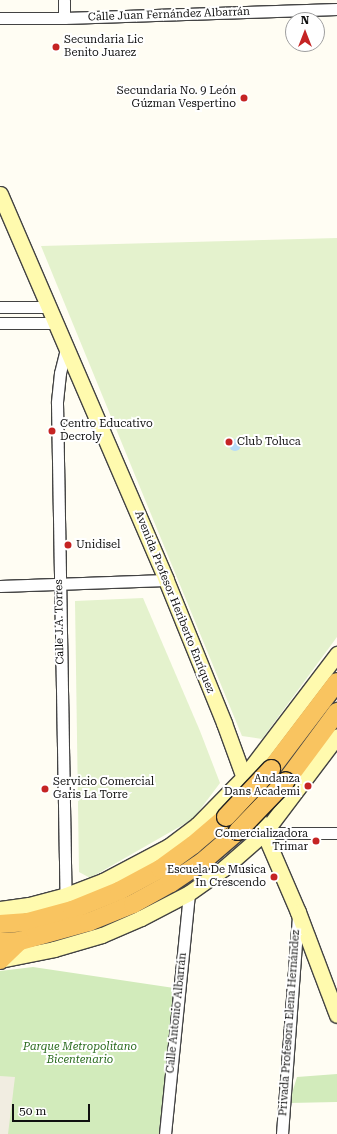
<!DOCTYPE html>
<html>
<head>
<meta charset="utf-8">
<style>
  body { margin:0 }
  #map { position:relative; width:337px; height:1134px; overflow:hidden; background:#fffdf3; font-family:"Roboto Serif",serif }
  div>[style] { position:absolute }
  [style*='--x'] { left:calc(var(--x)*1px); top:calc(var(--y)*1px); width:calc(var(--w)*1px); rotate:calc(var(--a)*1deg) }
  .green>* { inset:0; background:#d2ebbb }
  .pitch>* { inset:0; background:#e4f2cd }
  .plaza>* { inset:0; background:#f1ede1 }
  .water>* { inset:0; background:#b7dcf8 }
  .round { border-radius:50% }
  .roads { filter:drop-shadow(1px 0 #434343) drop-shadow(-1px 0 #434343) drop-shadow(0 1px #434343) drop-shadow(0 -1px #434343) }
  .minor>* { height:11px; margin:-5.5px; padding:0 5.5px; transform-origin:5.5px; border-radius:5.5px; background:#fff }
  .secondary>* { height:15px; margin:-7.5px; padding:0 7.5px; transform-origin:7.5px; border-radius:7.5px; background:#fffaae }
  .trunk>* { height:18px; margin:-9px; padding:0 9px; transform-origin:9px; border-radius:9px; background:#f9c460 }
  .bridges { filter:drop-shadow(1px 0 #212121) drop-shadow(-1px 0 #212121) drop-shadow(0 1px #212121) drop-shadow(0 -1px #212121) }
  .trunk-bridge>* { height:18px; margin:-9px; padding:0 9px; transform-origin:9px; border-radius:9px; background:#f9c460 }
  .dots>* { width:11px; height:11px; translate:-50% -50%; box-sizing:border-box; border:2px solid #fff; border-radius:50% }
  span { translate:-50% -50%; white-space:nowrap; text-align:center; line-height:1.15; -webkit-text-stroke:4px #fff; paint-order:stroke }
  .street-label { font-size:11px; color:#101010 }
  .poi-label { font-size:11px; color:#101010 }
  .left { translate:0 -50%; text-align:left }
  .right { translate:-100% -50%; text-align:right }
  .park-label { font-size:11px; color:#2a6b1e; font-style:italic }
  .north { position:absolute; left:285px; top:12px; width:40px; height:40px; box-sizing:border-box; background:#fff; border:1px solid #9f9f9f; border-radius:50%; rotate:0deg; font-size:11px; font-weight:700; line-height:16px; text-align:center; color:#101010 }
  .north::after { content:''; display:block; margin:auto; width:14px; height:18px; background:#c52424; clip-path:polygon(50% 0,100% 100%,50% 72%,0 100%) }
  .scale { position:absolute; left:12px; top:1104px; width:78px; height:18px; box-sizing:border-box; border:2px solid #101010; border-top:0; padding-left:5px; font-size:12px; line-height:14px; white-space:nowrap; color:#101010; -webkit-text-stroke:3px #fff; paint-order:stroke }
</style>
</head>
<body>
<div id="map">
  <div class="green">
    <i style="clip-path:polygon(33px 967px,174px 988px,159px 1134px,0 1134px,0 971px)"></i>
    <i style="clip-path:polygon(337px 1074px,337px 1102px,289px 1103px,297px 1077px)"></i>
  </div>
  <div class="pitch">
    <i style="clip-path:polygon(337px 238px,337px 637px,262px 739px,242px 736px,41px 246px)"></i>
    <i style="clip-path:polygon(143px 598px,200px 731px,220px 783px,193px 819px,90px 878px,79px 872px,75px 601px)"></i>
  </div>
  <div class="plaza">
    <i style="clip-path:polygon(0 1076px,15px 1077px,8px 1134px,0 1134px)"></i>
  </div>
  <div class="water">
    <i class="round" style="left:229px;top:439px;width:12px;height:12px"></i>
  </div>
  <div class="roads">
    <div class="minor">
      <i style="--x:64;--y:0;--w:18;--a:90"></i>
      <i style="--x:0;--y:18;--w:64;--a:0"></i>
      <i style="--x:64;--y:18;--w:273;--a:-1.9"></i>
      <i style="--x:0;--y:307;--w:48;--a:0"></i>
      <i style="--x:0;--y:323;--w:55;--a:0"></i>
      <i style="--x:66;--y:349;--w:25;--a:104"></i>
      <i style="--x:60;--y:373;--w:30;--a:96"></i>
      <i style="--x:57;--y:403;--w:492;--a:89"></i>
      <i style="--x:0;--y:586;--w:166;--a:-2.1"></i>
      <i style="--x:264;--y:833;--w:73;--a:0"></i>
      <i style="--x:165;--y:1134;--w:242;--a:-84.3"></i>
      <i style="--x:282;--y:1134;--w:218;--a:-85.8"></i>
    </div>
    <div class="secondary">
      <i style="--x:0;--y:194;--w:420;--a:66.7"></i>
      <i style="--x:166;--y:580;--w:154;--a:67.9"></i>
      <i style="--x:224;--y:723;--w:117;--a:70"></i>
      <i style="--x:264;--y:833;--w:86;--a:66.7"></i>
      <i style="--x:298;--y:912;--w:110;--a:69.3"></i>
      <i style="--x:0;--y:909;--w:29;--a:-8"></i>
      <i style="--x:29;--y:905;--w:38;--a:-15"></i>
      <i style="--x:66;--y:895;--w:40;--a:-21"></i>
      <i style="--x:103;--y:881;--w:75;--a:-27.9"></i>
      <i style="--x:169;--y:846;--w:35;--a:-37"></i>
      <i style="--x:197;--y:825;--w:66;--a:-45.6"></i>
      <i style="--x:243;--y:778;--w:156;--a:-52.8"></i>
      <i style="--x:0;--y:960;--w:55;--a:-11.5"></i>
      <i style="--x:54;--y:949;--w:50;--a:-16.3"></i>
      <i style="--x:102;--y:935;--w:43;--a:-23.6"></i>
      <i style="--x:141;--y:918;--w:54;--a:-27.5"></i>
      <i style="--x:189;--y:893;--w:43;--a:-35.5"></i>
      <i style="--x:224;--y:868;--w:53;--a:-41.2"></i>
      <i style="--x:264;--y:833;--w:121;--a:-53"></i>
    </div>
    <div class="trunk">
      <i style="--x:271;--y:769;--w:109;--a:-52.8"></i>
      <i style="--x:286;--y:781;--w:86;--a:-53.5"></i>
      <i style="--x:0;--y:924;--w:28;--a:-4"></i>
      <i style="--x:28;--y:922;--w:46;--a:-15.3"></i>
      <i style="--x:72;--y:910;--w:51;--a:-22"></i>
      <i style="--x:119;--y:891;--w:47;--a:-28.2"></i>
      <i style="--x:160;--y:869;--w:41;--a:-36"></i>
      <i style="--x:193;--y:845;--w:43;--a:-40.3"></i>
      <i style="--x:0;--y:942;--w:20;--a:-3"></i>
      <i style="--x:20;--y:941;--w:72;--a:-15.4"></i>
      <i style="--x:89;--y:922;--w:48;--a:-22.2"></i>
      <i style="--x:133;--y:904;--w:43;--a:-28.9"></i>
      <i style="--x:171;--y:883;--w:37;--a:-34"></i>
      <i style="--x:202;--y:862;--w:48;--a:-40.7"></i>
      <i style="--x:0;--y:960;--w:28;--a:-44"></i>
    </div>
  </div>
  <div class="bridges">
    <div class="trunk-bridge">
      <i style="--x:226;--y:817;--w:66;--a:-46.8"></i>
      <i style="--x:238;--y:831;--w:69;--a:-46.2"></i>
    </div>
  </div>
  <div class="dots">
    <i style="left:56px;top:47px;background:#c52424"></i>
    <i style="left:244px;top:98px;background:#c52424"></i>
    <i style="left:52px;top:431px;background:#c52424"></i>
    <i style="left:229px;top:442px;background:#c52424"></i>
    <i style="left:68px;top:545px;background:#c52424"></i>
    <i style="left:308px;top:786px;background:#c52424"></i>
    <i style="left:45px;top:789px;background:#c52424"></i>
    <i style="left:316px;top:841px;background:#c52424"></i>
    <i style="left:274px;top:877px;background:#c52424"></i>
  </div>
  <div class="street-label">
    <span style="left:169px;top:15px;rotate:-2deg">Calle Juan Fernández Albarrán</span>
    <span style="left:174px;top:602px;rotate:68deg">Avenida Profesor Heriberto Enríquez</span>
    <span style="left:60px;top:622px;rotate:-91deg">Calle J.A. Torres</span>
    <span style="left:177px;top:1013px;rotate:-84deg">Calle Antonio Albarrán</span>
    <span style="left:290px;top:1023px;rotate:-86deg">Privada Profesora Elena Hernández</span>
  </div>
  <div class="poi-label">
    <span class="left" style="left:64px;top:47px">Secundaria Lic<br>Benito Juarez</span>
    <span class="right" style="left:236px;top:98px">Secundaria No. 9 León<br>Gúzman Vespertino</span>
    <span class="left" style="left:60px;top:431px">Centro Educativo<br>Decroly</span>
    <span class="left" style="left:237px;top:442px">Club Toluca</span>
    <span class="left" style="left:76px;top:545px">Unidisel</span>
    <span class="right" style="left:300px;top:786px">Andanza<br>Dans Academi</span>
    <span class="left" style="left:53px;top:789px">Servicio Comercial<br>Garis La Torre</span>
    <span class="right" style="left:308px;top:841px">Comercializadora<br>Trimar</span>
    <span class="right" style="left:266px;top:877px">Escuela De Musica<br>In Crescendo</span>
  </div>
  <div class="park-label">
    <span style="left:80px;top:1054px">Parque Metropolitano<br>Bicentenario</span>
  </div>
  <div class="north">N</div>
  <div class="scale">50 m</div>
</div>
</body>
</html>
